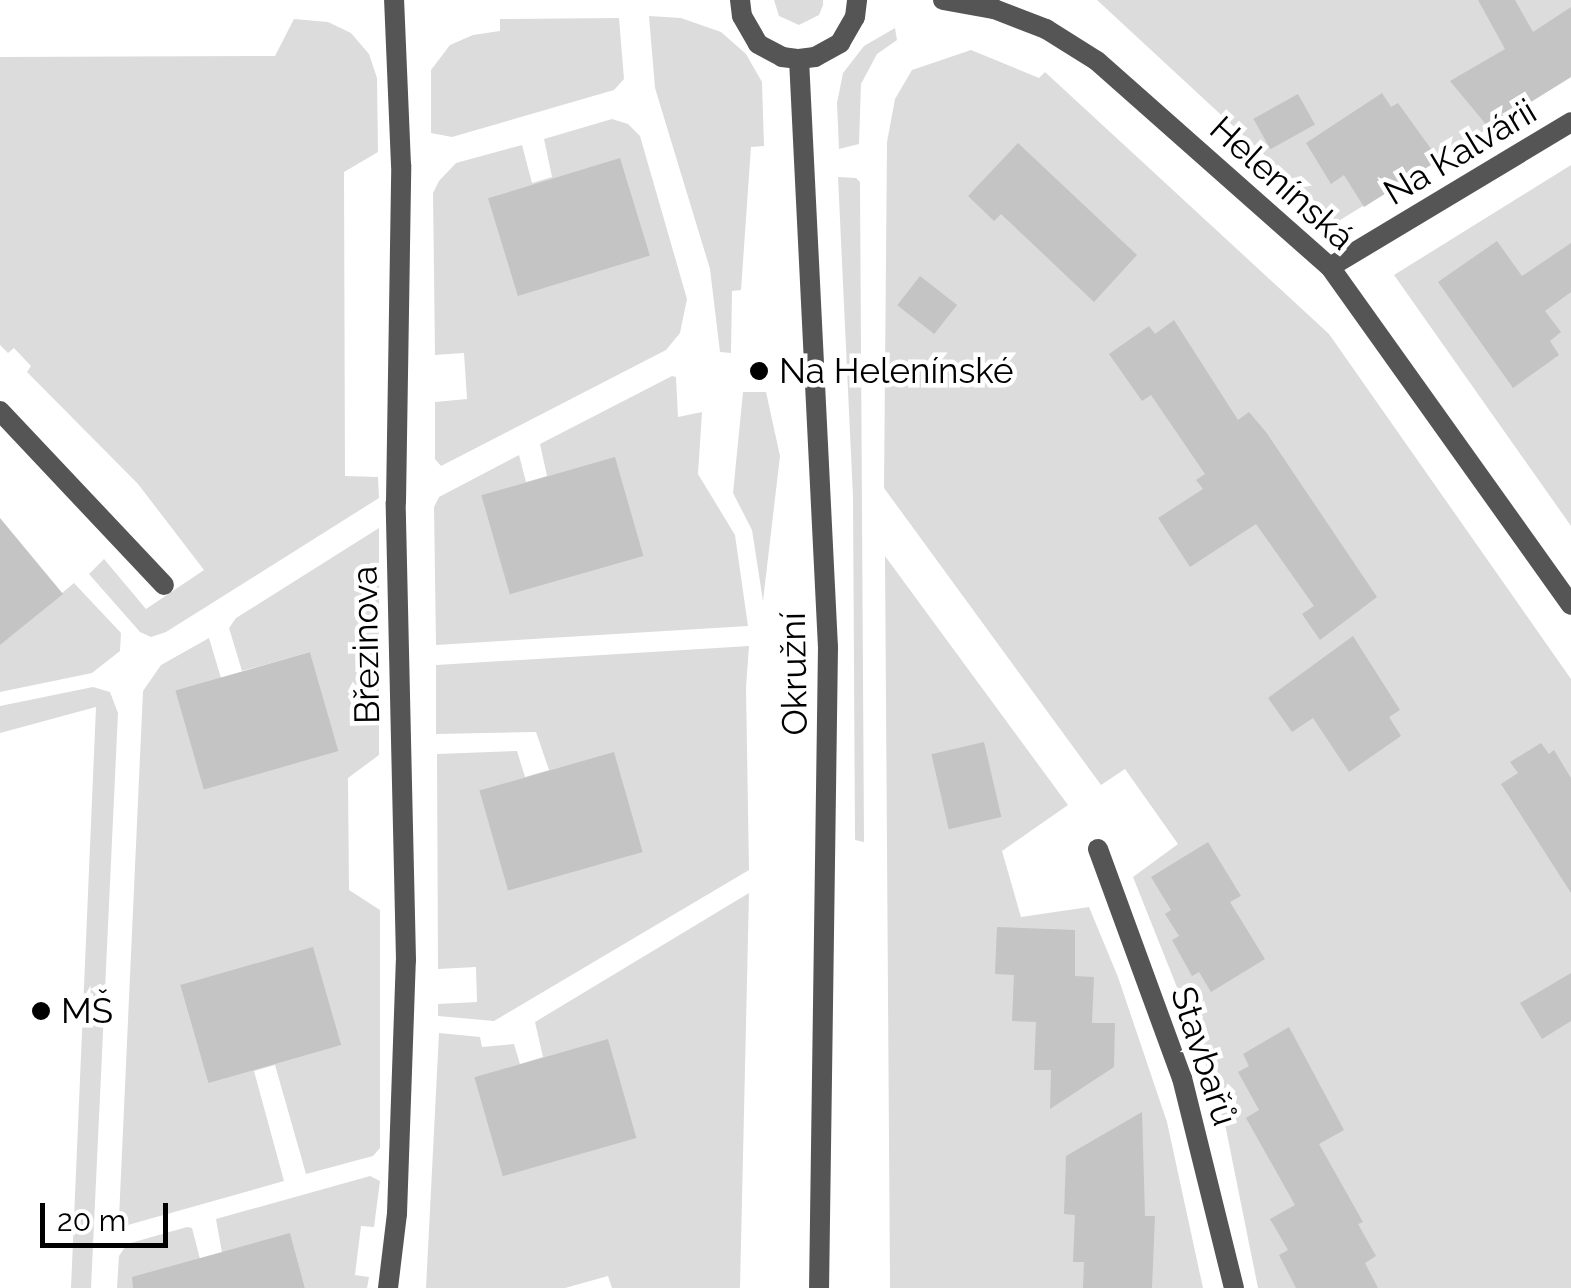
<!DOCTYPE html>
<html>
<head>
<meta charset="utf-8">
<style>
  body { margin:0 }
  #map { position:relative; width:1571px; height:1288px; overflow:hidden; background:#fff; font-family:Raleway,sans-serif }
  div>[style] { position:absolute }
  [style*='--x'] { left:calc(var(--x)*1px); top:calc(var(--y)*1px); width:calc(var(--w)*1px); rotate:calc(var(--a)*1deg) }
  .green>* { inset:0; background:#dcdcdc }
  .building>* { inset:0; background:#c4c4c4; transform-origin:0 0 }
  .minor>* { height:20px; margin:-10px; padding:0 10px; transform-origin:10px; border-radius:10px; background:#555 }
  .tertiary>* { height:20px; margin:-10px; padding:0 10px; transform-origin:10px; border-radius:10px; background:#555 }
  .dots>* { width:28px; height:28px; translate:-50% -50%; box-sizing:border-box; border:5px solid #fff; border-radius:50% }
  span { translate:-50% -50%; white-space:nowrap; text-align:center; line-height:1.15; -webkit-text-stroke:9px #fff; paint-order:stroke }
  .street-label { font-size:35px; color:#000 }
  .poi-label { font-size:35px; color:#000 }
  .left { translate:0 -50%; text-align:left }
  .scale { position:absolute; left:40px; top:1203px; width:128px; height:45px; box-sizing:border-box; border:5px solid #000; border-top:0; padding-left:12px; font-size:30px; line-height:35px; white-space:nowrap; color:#000; -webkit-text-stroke:8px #fff; paint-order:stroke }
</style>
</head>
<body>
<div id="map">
  <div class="green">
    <i style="clip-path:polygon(774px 0,823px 0,823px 5px,819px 15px,799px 25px,779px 16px)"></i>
    <i style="clip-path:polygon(1097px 0,1571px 0,1571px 77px,1337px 222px)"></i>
    <i style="clip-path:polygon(649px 16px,681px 18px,721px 32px,746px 54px,762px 82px,764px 146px,751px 147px,741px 290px,732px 291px,731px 353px,720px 352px,710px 269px,655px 88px)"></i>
    <i style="clip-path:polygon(619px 18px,624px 79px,614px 90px,452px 137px,431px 133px,431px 70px,450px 45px,473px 35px,500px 31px,500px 19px)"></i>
    <i style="clip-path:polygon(294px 19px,328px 22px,351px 33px,369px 54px,377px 78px,378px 152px,344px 172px,345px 476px,378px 477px,379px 498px,166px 632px,151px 637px,140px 632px,89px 574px,104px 559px,146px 609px,204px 570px,138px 484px,27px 372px,31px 366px,14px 348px,8px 353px,0 345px,0 57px,275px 56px)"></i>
    <i style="clip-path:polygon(895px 28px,897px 40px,877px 54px,861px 84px,859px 144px,839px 149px,837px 103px,843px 73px,864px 46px)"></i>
    <i style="clip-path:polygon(971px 50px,1039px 78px,1045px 72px,1329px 334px,1571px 679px,1571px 1288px,1258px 1288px,1226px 1129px,1198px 1040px,1133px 877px,1178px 844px,1125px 769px,1101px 785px,884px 488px,887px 142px,895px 99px,912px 70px)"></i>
    <i style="clip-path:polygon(612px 119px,628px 124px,640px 136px,687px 299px,680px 333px,666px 350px,441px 466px,435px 459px,435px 402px,467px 399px,464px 353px,435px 355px,433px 193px,439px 181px,456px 163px,522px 145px,532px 183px,552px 177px,544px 139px)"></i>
    <i style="clip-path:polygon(1571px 165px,1571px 526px,1394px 275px)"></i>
    <i style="clip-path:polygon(838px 177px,856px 178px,860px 182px,864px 842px,855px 840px,853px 497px)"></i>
    <i style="clip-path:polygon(672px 376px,676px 377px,678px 417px,702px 412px,698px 474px,735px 535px,748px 626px,436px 645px,434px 507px,439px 497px,519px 455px,526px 482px,547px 476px,540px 444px)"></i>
    <i style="clip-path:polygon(743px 392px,766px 392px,780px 456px,763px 601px,752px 530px,733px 493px)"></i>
    <i style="clip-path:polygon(379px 528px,379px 755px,348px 778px,349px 890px,380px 910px,380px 1148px,373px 1156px,306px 1174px,275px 1065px,254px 1071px,284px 1181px,128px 1225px,119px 1218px,143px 691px,161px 665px,209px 638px,221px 678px,338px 751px,310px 652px,242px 671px,229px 628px,236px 618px)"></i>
    <i style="clip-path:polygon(885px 556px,1068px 805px,1002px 851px,1021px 917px,1089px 907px,1118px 977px,1167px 1122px,1203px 1288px,890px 1288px)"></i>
    <i style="clip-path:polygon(74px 583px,121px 633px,120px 651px,92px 673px,0 692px,0 631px,7px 639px)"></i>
    <i style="clip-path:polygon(749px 646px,746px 687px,749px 870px,494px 1021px,438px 1016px,438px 1004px,477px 1002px,476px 967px,438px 969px,437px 754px,517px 751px,525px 777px,549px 770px,536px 732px,436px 734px,436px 665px)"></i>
    <i style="clip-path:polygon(93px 687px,110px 692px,118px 713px,91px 1288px,71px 1288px,96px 707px,0 733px,0 706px)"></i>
    <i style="clip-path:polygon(749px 893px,740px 1288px,612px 1288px,608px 1276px,565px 1288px,426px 1288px,439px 1033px,480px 1037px,482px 1047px,514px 1044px,520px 1064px,543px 1057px,535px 1022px)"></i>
    <i style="clip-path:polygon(370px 1176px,380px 1181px,374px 1227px,361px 1226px,355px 1275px,369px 1277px,367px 1288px,305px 1288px,290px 1234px,222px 1253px,216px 1219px)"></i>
    <i style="clip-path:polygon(187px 1227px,192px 1228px,200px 1259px,160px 1288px,117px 1288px,119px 1256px,127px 1244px)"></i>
  </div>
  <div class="building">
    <i style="clip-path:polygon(1478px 0,1515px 0,1533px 32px,1571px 7px,1571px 77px,1489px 128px,1450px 81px,1505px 49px)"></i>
    <i style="clip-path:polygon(1382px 93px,1391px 107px,1398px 103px,1439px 160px,1364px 207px,1344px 175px,1331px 184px,1306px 143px)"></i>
    <i style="left:1298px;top:94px;width:35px;height:51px;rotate:61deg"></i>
    <i style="clip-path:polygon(1018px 143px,1137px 255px,1094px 302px,1001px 214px,994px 221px,968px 196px)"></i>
    <i style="left:620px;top:158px;width:102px;height:138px;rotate:73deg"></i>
    <i style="clip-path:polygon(1497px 241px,1522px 276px,1571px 243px,1571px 292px,1545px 311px,1561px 332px,1550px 341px,1559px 355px,1513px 388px,1438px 282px)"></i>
    <i style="left:920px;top:276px;width:47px;height:37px;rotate:38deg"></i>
    <i style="clip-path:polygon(1174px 320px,1238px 420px,1249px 412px,1266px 432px,1377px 597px,1320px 640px,1302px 614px,1314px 606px,1256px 524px,1190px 567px,1158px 518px,1203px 489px,1196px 480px,1205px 474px,1151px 395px,1142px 401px,1109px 354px,1149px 326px,1155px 334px)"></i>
    <i style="left:615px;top:457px;width:103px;height:139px;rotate:74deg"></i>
    <i style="clip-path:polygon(0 518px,63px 594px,0 645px)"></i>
    <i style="clip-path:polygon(1353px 636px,1400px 710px,1389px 717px,1401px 736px,1349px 772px,1313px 718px,1292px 732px,1268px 698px)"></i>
    <i style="left:310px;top:652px;width:103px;height:140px;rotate:74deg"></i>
    <i style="left:984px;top:742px;width:77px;height:54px;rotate:77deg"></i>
    <i style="clip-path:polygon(1541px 743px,1549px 754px,1554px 750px,1571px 778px,1571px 893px,1501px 784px,1518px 773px,1510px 762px)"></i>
    <i style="left:614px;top:752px;width:104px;height:140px;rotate:74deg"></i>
    <i style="clip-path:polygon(1208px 842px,1241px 896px,1230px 902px,1265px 959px,1211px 992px,1199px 972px,1192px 976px,1172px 940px,1179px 936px,1165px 914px,1171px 910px,1151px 877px)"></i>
    <i style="clip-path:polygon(997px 927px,1075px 930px,1075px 976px,1094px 977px,1092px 1023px,1115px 1023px,1114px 1067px,1050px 1109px,1051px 1070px,1034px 1070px,1036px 1022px,1012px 1021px,1014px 975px,995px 974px)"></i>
    <i style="left:313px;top:947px;width:102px;height:138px;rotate:74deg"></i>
    <i style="clip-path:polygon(1571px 973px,1571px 1021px,1542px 1039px,1520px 1003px)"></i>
    <i style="clip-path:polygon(1289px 1027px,1344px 1130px,1319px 1144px,1363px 1222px,1358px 1224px,1376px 1256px,1365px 1263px,1378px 1288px,1296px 1288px,1279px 1255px,1288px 1250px,1270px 1219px,1295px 1205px,1246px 1118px,1259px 1110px,1238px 1072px,1249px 1066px,1243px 1054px)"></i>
    <i style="left:608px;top:1039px;width:103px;height:139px;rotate:74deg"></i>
    <i style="clip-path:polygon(1142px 1112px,1145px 1216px,1155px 1216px,1152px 1288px,1083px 1288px,1084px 1262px,1073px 1262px,1075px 1215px,1064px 1214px,1066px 1156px)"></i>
    <i style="clip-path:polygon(290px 1233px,305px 1288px,133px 1288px,132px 1277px)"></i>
  </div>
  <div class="minor">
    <i style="--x:943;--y:0;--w:52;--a:10"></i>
    <i style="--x:994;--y:9;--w:56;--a:21"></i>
    <i style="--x:1046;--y:29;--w:60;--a:32.1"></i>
    <i style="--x:1097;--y:61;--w:311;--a:41.5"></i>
    <i style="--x:1330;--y:267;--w:415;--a:54.5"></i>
    <i style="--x:1330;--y:267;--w:281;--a:-31"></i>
    <i style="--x:0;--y:411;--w:239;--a:46.7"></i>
    <i style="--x:1098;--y:849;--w:244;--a:69.9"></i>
    <i style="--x:1182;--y:1078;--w:216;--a:76.1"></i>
    <i style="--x:388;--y:1288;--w:75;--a:-83.1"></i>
    <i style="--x:397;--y:1214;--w:254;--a:-88"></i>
    <i style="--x:406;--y:960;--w:458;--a:-91.3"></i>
    <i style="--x:396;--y:502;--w:337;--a:-89.1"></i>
    <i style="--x:401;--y:165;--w:165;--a:-92.4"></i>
  </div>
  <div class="tertiary">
    <i style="--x:740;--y:0;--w:16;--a:83"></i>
    <i style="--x:742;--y:16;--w:32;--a:60"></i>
    <i style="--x:758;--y:44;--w:27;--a:28"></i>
    <i style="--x:782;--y:57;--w:17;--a:7"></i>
    <i style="--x:799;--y:59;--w:16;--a:-7"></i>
    <i style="--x:815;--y:57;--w:29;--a:-29"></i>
    <i style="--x:840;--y:43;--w:30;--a:-60"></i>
    <i style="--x:855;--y:17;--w:17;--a:-83"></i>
    <i style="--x:799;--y:59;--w:589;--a:87.18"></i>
    <i style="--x:828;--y:647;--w:641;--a:90.8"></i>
  </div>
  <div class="dots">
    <i style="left:759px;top:371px;background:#000"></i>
    <i style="left:41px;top:1011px;background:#000"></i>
  </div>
  <div class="street-label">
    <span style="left:1460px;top:152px;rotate:-31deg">Na Kalvárii</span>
    <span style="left:1282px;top:183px;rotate:42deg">Helenínská</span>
    <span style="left:366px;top:645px;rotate:-91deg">Březinova</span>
    <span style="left:794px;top:674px;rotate:-91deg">Okružní</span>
    <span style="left:1204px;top:1056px;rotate:72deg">Stavbařů</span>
  </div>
  <div class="poi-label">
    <span class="left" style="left:779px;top:371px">Na Helenínské</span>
    <span class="left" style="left:61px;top:1011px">MŠ</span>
  </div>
  <div class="scale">20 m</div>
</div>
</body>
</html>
